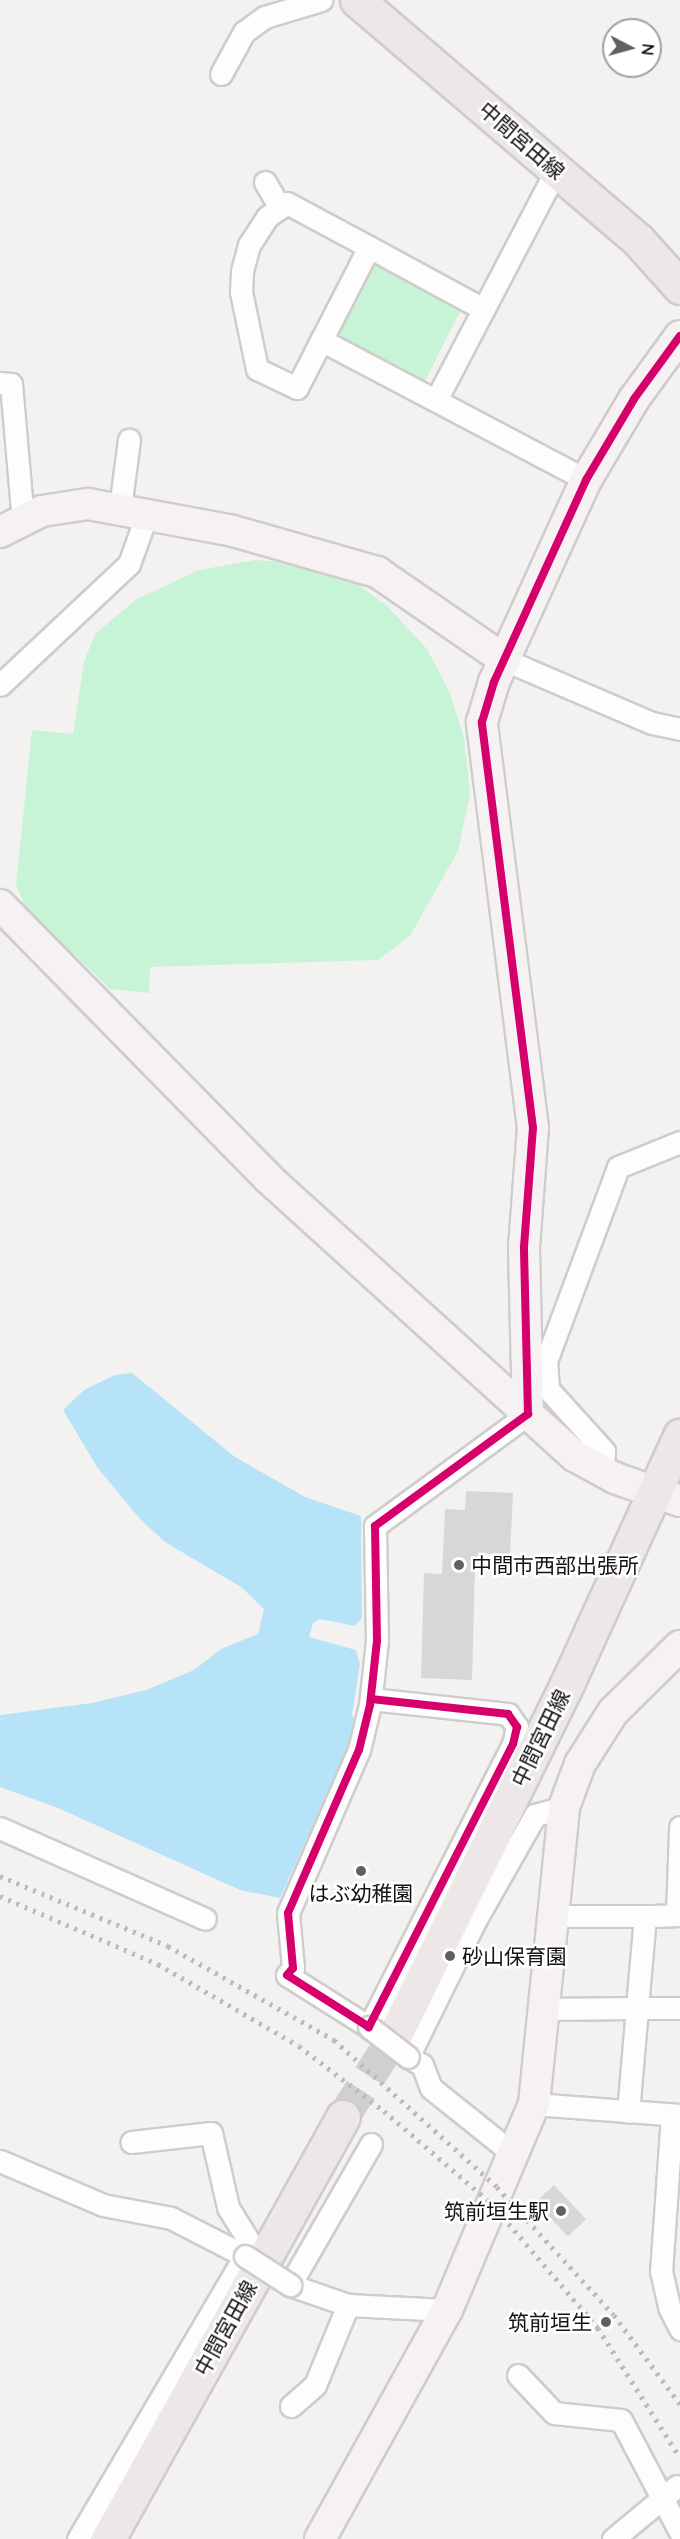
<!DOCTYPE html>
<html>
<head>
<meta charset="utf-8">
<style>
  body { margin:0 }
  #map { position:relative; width:680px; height:2539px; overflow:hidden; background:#f4f2f1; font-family:Quicksand,"Noto Sans JP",sans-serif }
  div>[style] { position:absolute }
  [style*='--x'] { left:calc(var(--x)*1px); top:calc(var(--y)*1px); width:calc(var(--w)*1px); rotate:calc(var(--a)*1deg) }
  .green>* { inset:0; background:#c7f3d6; transform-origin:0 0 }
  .water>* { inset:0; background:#b7e3f8 }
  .building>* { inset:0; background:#d8d6d6; transform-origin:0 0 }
  .primary-tunnel>* { height:33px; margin-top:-16.5px; transform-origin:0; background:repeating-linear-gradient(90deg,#d2d0cf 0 33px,transparent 0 49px) }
  .roads { filter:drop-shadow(2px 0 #cecdcc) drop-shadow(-2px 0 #cecdcc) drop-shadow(0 2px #cecdcc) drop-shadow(0 -2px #cecdcc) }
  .street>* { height:21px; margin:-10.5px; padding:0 10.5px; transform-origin:10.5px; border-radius:10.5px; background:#fdfdfd }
  .secondary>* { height:30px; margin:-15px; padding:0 15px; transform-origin:15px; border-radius:15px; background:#f6f2f3 }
  .primary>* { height:33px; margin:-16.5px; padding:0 16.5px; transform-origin:16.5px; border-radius:16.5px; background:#ede7e8 }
  .rail>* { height:4.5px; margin-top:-2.25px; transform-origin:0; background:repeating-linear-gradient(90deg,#bbb 0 3px,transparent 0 9px) }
  .bridges { filter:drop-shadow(2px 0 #cecdcc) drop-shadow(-2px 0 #cecdcc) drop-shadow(0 2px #cecdcc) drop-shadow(0 -2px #cecdcc) }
  .street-bridge>* { height:21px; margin:-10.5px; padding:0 10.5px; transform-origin:10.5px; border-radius:10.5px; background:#fdfdfd }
  .cycleway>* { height:8px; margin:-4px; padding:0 4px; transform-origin:4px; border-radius:4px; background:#d6006c }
  .dots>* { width:16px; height:16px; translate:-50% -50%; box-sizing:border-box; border:3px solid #fff; border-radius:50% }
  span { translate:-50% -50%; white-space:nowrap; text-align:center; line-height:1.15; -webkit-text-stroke:5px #fff; paint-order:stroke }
  .street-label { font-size:21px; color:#131211 }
  .poi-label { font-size:21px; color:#131211 }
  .left { translate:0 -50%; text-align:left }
  .right { translate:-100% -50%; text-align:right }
  .north { position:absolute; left:602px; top:18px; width:60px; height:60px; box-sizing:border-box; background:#fff; border:2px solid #a1a0a0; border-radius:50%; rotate:96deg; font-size:16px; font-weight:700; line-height:24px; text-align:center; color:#131211 }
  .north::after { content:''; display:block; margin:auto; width:21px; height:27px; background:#62605f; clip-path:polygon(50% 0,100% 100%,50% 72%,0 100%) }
</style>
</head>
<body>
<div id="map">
  <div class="green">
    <i style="left:372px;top:260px;width:102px;height:84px;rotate:27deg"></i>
    <i style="clip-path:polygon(255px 560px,295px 563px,353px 581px,387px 606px,427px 649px,450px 693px,464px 738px,470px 793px,458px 851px,410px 936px,378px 960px,150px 967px,149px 993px,110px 989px,26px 908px,16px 885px,32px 730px,73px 734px,84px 662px,95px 634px,137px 599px,199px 570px)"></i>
  </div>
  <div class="water">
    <i style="clip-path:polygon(132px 1373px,235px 1457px,305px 1497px,361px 1516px,362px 1618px,355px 1626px,320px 1619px,313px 1623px,309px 1637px,356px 1650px,360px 1664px,352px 1715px,357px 1724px,344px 1771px,334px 1777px,280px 1898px,240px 1890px,58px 1808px,0 1787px,0 1715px,92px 1703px,146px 1690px,194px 1670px,221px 1649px,258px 1634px,264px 1609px,241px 1587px,165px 1542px,140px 1519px,97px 1467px,63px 1410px,84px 1390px,115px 1375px)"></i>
  </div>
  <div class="building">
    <i style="clip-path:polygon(466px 1491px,513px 1493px,510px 1555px,479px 1553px,475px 1564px,472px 1680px,421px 1678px,424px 1573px,442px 1574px,445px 1509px,465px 1510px)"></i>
    <i style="left:554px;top:2185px;width:47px;height:25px;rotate:47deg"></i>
  </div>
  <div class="primary-tunnel">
    <i style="--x:343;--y:2117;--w:95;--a:-57.5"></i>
  </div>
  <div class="roads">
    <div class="street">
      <i style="--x:221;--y:74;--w:48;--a:-61.3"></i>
      <i style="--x:244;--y:32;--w:26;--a:-36"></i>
      <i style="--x:265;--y:17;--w:59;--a:-16.9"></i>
      <i style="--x:265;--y:182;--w:30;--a:60"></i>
      <i style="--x:369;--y:247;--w:158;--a:117.1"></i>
      <i style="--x:297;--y:388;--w:44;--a:-154.6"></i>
      <i style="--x:257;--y:369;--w:79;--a:-101.7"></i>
      <i style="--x:241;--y:292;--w:21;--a:-87"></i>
      <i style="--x:242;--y:271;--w:27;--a:-75"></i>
      <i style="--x:249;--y:245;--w:33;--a:-57"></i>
      <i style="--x:267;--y:217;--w:24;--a:-35"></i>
      <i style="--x:287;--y:203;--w:93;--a:28.2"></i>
      <i style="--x:369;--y:247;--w:130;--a:28.5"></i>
      <i style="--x:321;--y:340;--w:300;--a:27.8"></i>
      <i style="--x:0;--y:383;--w:11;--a:5"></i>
      <i style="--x:11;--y:384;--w:137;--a:85"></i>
      <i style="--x:436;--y:400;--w:259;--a:-62.4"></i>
      <i style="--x:120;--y:508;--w:69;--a:-82.5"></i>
      <i style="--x:505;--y:660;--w:160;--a:23.2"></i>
      <i style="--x:652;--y:723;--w:29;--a:12"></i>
      <i style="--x:0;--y:685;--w:177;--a:-43.2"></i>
      <i style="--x:129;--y:564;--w:56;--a:-70.3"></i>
      <i style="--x:602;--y:1471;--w:20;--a:-84"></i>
      <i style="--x:604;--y:1451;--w:84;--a:-132.1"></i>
      <i style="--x:548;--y:1389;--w:28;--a:-94"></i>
      <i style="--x:546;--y:1361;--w:207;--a:-69.6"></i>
      <i style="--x:618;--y:1167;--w:67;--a:-22"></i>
      <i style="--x:371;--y:1699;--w:138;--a:6.2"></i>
      <i style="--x:508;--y:1714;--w:16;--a:55"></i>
      <i style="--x:517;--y:1727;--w:17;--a:103"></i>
      <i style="--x:513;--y:1744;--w:318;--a:117"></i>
      <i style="--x:369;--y:2027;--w:97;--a:-147.6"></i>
      <i style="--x:287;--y:1975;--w:9;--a:-49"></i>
      <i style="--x:293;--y:1968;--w:55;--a:-95.2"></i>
      <i style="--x:288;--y:1913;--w:178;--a:-66.5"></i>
      <i style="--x:359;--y:1750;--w:46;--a:-76.3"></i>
      <i style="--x:370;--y:1705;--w:64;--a:-83.8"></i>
      <i style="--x:377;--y:1641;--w:115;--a:-91"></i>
      <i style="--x:375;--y:1526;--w:190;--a:-36.2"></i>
      <i style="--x:0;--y:1828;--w:224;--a:23.9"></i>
      <i style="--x:677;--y:1915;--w:88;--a:-88"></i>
      <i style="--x:680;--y:1915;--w:35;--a:178"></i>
      <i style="--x:645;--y:1916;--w:92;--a:95"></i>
      <i style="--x:637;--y:2008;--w:43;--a:0"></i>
      <i style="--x:554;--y:1916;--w:91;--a:0"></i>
      <i style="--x:544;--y:2009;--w:93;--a:-0.6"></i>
      <i style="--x:637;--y:2008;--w:104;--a:94.9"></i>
      <i style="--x:534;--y:2104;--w:146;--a:4.3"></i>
      <i style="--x:672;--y:2115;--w:156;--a:94"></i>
      <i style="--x:661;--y:2271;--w:37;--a:77"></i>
      <i style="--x:669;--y:2307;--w:25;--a:63"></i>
      <i style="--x:371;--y:2144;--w:163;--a:119.9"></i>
      <i style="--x:290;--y:2285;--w:61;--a:19"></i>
      <i style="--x:348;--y:2305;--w:99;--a:2.9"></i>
      <i style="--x:511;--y:2152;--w:102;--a:-141.3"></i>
      <i style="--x:431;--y:2088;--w:25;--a:-111"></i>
      <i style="--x:422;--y:2065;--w:16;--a:-150"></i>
      <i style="--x:408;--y:2057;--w:154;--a:-63.8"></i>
      <i style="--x:476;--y:1919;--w:120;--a:-60.4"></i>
      <i style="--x:535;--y:1815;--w:30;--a:-15"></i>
      <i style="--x:0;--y:2161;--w:112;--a:23.1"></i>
      <i style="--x:103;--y:2205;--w:69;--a:10.8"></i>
      <i style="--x:171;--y:2218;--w:83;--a:27.2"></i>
      <i style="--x:518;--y:2375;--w:52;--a:46.5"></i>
      <i style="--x:554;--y:2413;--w:67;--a:6"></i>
      <i style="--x:621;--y:2420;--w:127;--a:62.2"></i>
      <i style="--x:291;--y:2406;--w:32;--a:-41"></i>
      <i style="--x:315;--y:2385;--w:87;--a:-67.6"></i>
      <i style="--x:78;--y:2539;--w:329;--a:-59.5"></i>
      <i style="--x:245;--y:2256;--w:18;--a:-84"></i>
      <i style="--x:247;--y:2238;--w:36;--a:-122"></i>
      <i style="--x:228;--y:2207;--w:76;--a:-102.9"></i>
      <i style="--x:211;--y:2133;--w:80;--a:173.5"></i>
      <i style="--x:613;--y:2539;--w:83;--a:-39.6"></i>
    </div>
    <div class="secondary">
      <i style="--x:0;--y:532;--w:47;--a:-26.6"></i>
      <i style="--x:42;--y:511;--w:47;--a:-8.7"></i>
      <i style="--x:88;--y:504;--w:147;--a:10.5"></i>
      <i style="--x:233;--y:531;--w:150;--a:15.9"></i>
      <i style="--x:377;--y:572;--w:155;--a:34.5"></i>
      <i style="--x:0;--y:905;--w:383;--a:45.5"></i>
      <i style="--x:268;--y:1178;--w:414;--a:42.2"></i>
      <i style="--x:575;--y:1456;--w:46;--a:28.8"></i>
      <i style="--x:615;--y:1478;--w:69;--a:19.5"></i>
      <i style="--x:528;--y:1414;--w:167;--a:-91.4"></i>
      <i style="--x:524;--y:1247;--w:119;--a:-85.7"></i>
      <i style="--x:533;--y:1128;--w:409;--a:-97.2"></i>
      <i style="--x:482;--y:722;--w:42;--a:-73.3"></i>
      <i style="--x:494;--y:682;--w:222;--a:-65.5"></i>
      <i style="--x:586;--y:480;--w:94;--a:-59.3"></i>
      <i style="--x:634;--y:399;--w:78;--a:-53.9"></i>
      <i style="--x:320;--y:2539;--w:262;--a:-61"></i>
      <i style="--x:447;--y:2310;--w:224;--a:-67.1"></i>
      <i style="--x:534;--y:2104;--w:299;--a:-84.2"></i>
      <i style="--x:564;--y:1807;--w:46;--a:-69.6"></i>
      <i style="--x:580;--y:1764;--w:62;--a:-57.6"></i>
      <i style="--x:613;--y:1712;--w:94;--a:-44.6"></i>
    </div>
    <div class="primary">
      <i style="--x:357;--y:0;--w:370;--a:40.5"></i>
      <i style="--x:638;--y:240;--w:63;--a:48.2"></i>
      <i style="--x:394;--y:2037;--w:393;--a:-63.9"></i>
      <i style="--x:567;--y:1684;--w:273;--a:-65.5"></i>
      <i style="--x:108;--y:2539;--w:483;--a:-60.9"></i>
    </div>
  </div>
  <div class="rail">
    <i style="--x:0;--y:1876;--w:182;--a:22.6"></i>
    <i style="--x:168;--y:1946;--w:191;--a:29.5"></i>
    <i style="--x:334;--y:2040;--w:219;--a:42"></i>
    <i style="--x:497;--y:2187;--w:173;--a:47.6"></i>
    <i style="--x:614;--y:2315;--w:111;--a:53.4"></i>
    <i style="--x:0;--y:1896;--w:172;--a:23.3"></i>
    <i style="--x:158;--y:1964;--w:163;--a:30.2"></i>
    <i style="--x:299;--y:2046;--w:107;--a:37.4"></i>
    <i style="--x:384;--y:2111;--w:141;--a:40.7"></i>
    <i style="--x:491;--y:2203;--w:165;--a:49.4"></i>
    <i style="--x:598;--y:2328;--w:153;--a:57.6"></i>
  </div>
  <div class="bridges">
    <div class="street-bridge">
      <i style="--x:369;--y:2027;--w:49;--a:37.6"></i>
      <i style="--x:245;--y:2256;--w:54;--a:32.8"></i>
    </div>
  </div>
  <div class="cycleway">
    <i style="--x:371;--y:1699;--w:138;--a:6.2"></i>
    <i style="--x:508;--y:1714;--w:16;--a:55"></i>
    <i style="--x:517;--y:1727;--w:17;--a:103"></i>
    <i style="--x:513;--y:1744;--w:318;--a:117"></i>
    <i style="--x:369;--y:2027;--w:97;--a:-147.6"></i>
    <i style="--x:287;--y:1975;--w:9;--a:-49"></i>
    <i style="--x:293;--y:1968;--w:55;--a:-95.2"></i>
    <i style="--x:288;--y:1913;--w:178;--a:-66.5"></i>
    <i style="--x:359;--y:1750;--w:46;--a:-76.3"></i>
    <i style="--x:370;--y:1705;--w:64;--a:-83.8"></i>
    <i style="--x:377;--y:1641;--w:115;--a:-91"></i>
    <i style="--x:375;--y:1526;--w:190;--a:-36.2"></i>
    <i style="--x:528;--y:1414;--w:167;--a:-91.4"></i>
    <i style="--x:524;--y:1247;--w:119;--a:-85.7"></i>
    <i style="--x:533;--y:1128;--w:409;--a:-97.2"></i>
    <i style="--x:482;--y:722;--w:42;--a:-73.3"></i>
    <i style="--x:494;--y:682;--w:222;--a:-65.5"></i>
    <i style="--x:586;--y:480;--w:94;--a:-59.3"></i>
    <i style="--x:634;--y:399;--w:78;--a:-53.9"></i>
  </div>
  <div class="dots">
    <i style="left:459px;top:1565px;background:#62605f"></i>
    <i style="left:361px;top:1871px;background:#62605f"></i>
    <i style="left:450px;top:1956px;background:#62605f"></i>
    <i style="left:561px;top:2211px;background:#62605f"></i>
    <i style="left:606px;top:2322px;background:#62605f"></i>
  </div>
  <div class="street-label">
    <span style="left:522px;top:140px;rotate:41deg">中間宮田線</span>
    <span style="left:540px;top:1738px;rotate:-64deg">中間宮田線</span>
    <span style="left:225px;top:2328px;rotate:-61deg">中間宮田線</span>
  </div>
  <div class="poi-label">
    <span class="left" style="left:471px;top:1565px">中間市西部出張所</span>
    <span style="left:361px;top:1893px">はぶ幼稚園</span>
    <span class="left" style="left:462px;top:1956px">砂山保育園</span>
    <span class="right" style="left:549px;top:2211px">筑前垣生駅</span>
    <span class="right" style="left:592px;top:2322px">筑前垣生</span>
  </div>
  <div class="north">N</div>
</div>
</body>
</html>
